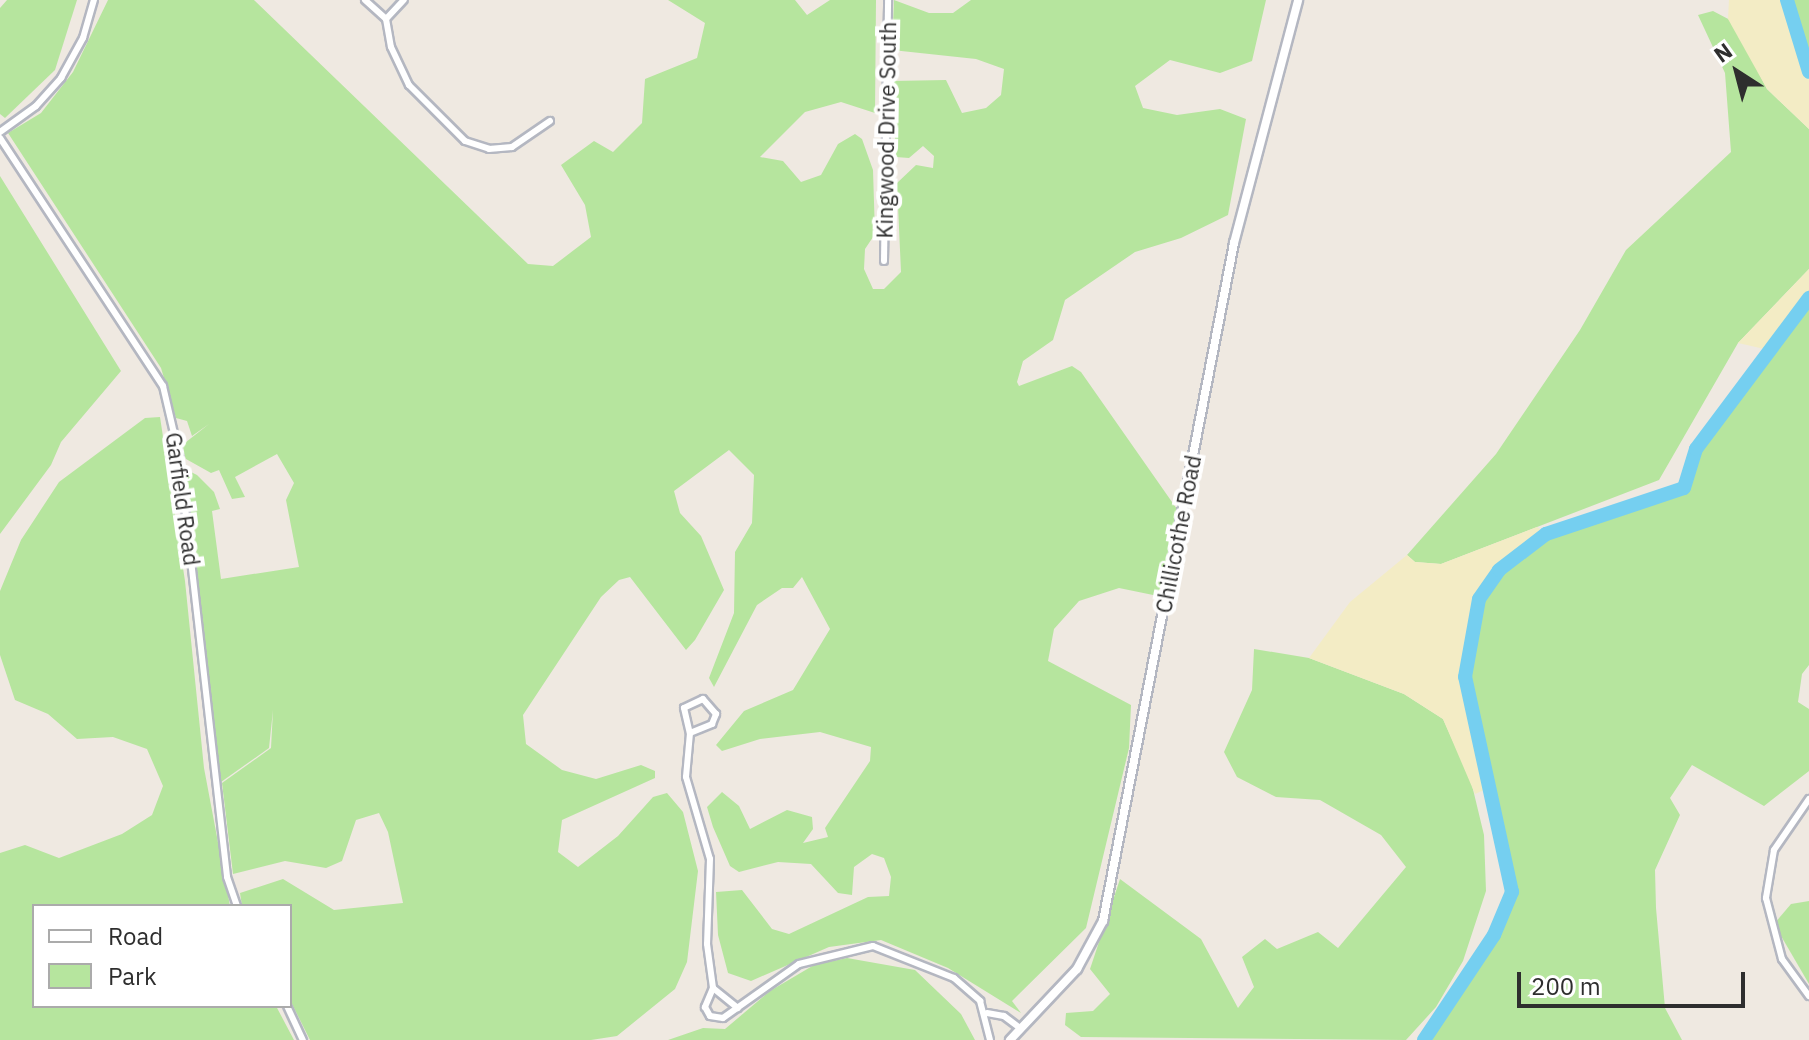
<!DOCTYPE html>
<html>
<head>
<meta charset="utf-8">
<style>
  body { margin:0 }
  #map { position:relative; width:1809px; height:1040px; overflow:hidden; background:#efe9e1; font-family:"IBM Plex Sans",sans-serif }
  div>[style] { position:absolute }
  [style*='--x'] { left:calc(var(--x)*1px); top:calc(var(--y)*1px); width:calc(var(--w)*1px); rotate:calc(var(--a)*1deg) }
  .green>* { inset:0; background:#b6e59e }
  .sand>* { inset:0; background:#f3ecc5 }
  .river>* { height:14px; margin:-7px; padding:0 7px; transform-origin:7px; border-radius:7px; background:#75cff0 }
  .roads { filter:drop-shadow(2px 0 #b4b7c1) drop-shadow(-2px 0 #b4b7c1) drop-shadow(0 2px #b4b7c1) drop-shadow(0 -2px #b4b7c1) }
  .street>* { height:6px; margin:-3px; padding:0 3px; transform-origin:3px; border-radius:3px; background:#fff }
  .secondary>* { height:8px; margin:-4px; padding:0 4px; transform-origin:4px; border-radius:4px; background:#fff }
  span { translate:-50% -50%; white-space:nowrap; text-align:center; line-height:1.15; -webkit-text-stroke:8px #fff; paint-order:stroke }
  .street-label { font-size:22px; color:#2e2e2e }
  .legend { position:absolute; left:32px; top:904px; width:260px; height:104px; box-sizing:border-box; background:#fff; border:2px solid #ababab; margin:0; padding:10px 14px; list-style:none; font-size:24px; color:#2e2e2e }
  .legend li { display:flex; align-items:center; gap:16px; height:40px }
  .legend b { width:40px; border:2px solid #ababab }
  .north { position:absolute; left:1697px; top:32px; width:80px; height:80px; -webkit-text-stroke:6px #fff; paint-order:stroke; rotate:324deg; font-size:22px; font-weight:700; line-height:32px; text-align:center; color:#2e2e2e }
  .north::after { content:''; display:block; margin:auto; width:28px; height:36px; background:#2e2e2e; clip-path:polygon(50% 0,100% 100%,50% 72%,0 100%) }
  .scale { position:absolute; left:1517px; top:972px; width:228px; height:36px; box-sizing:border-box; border:4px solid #2e2e2e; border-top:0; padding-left:10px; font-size:24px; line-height:28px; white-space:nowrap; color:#2e2e2e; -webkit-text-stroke:6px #fff; paint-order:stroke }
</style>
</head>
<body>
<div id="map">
  <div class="green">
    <i style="clip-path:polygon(7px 0,77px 0,55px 70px,5px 118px,0 114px,0 8px)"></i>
    <i style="clip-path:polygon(108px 0,254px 0,528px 264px,553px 266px,591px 237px,585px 205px,561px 165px,594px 141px,613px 152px,642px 123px,645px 79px,697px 58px,705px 23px,668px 0,795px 0,807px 15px,830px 0,876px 0,875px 113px,841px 102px,805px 112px,760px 157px,783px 161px,801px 182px,821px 175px,838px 144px,855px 134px,862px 139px,873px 170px,875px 234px,865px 249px,864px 269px,873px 289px,884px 289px,901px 272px,897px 183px,916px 165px,933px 168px,934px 156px,923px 146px,909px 158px,896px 157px,892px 81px,946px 80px,962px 113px,986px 108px,1001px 95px,1004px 69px,976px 59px,892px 50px,894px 0,929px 13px,953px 13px,971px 0,1266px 0,1252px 61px,1220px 73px,1170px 60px,1135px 86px,1143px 108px,1177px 115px,1220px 109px,1246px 119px,1228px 215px,1181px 238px,1135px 252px,1065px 300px,1053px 340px,1023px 361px,1017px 382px,1019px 386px,1072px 366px,1081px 372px,1179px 512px,1158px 596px,1119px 588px,1079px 601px,1054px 629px,1048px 661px,1131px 705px,1129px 748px,1086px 928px,1012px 1001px,1021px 1013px,948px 968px,881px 940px,829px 947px,751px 981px,728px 973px,718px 935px,716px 892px,742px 890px,772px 929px,789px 934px,868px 897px,889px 896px,891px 877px,884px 858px,872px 854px,854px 867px,852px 895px,838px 893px,811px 864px,778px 862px,739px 872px,730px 866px,713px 827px,707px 807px,722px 792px,739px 806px,750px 829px,787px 810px,812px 817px,813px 829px,803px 843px,828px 837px,825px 828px,870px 761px,871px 747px,820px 732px,760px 739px,722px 751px,716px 745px,744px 711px,793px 690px,830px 629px,802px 577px,793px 588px,782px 588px,757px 605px,714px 687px,709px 678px,734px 613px,735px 552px,752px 523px,754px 475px,729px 450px,674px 491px,680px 513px,701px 536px,724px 590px,695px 640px,686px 650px,630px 577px,619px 580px,601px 597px,523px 715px,526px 744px,562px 770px,596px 779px,641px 765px,655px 771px,655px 778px,562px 820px,558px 852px,578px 867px,618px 836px,653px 797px,667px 793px,683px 812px,698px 871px,687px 962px,675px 989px,617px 1036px,591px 1040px,310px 1040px,290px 1000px,290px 906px,242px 906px,240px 893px,283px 879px,334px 910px,403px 903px,388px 832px,379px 813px,356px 820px,342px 861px,326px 868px,285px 861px,233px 874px,222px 783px,271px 748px,273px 710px,269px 748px,221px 782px,185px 477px,191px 472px,197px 475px,214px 492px,220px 509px,212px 511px,221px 579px,299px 567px,286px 500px,294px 483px,277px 454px,235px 477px,245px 497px,232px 499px,219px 470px,211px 473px,186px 459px,181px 446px,209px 424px,192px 436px,187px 421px,176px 418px,161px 368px,8px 133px,41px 113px,73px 72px)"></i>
    <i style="clip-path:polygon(1787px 0,1809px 0,1809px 72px,1787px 9px)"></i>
    <i style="clip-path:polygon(1713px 11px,1732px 21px,1767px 89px,1809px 129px,1809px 269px,1738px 343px,1659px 480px,1441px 564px,1415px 562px,1407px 555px,1496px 454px,1580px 330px,1626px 250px,1731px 152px,1725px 73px,1698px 15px)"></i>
    <i style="clip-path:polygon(0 176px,121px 371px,61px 442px,51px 465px,0 534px)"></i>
    <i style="clip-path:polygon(1809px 298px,1809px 665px,1802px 674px,1798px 702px,1809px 709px,1809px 771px,1764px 806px,1692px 765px,1670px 798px,1680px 815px,1655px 870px,1656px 908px,1665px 1008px,1682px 1040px,1432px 1040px,1460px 984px,1494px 935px,1512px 892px,1465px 677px,1479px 599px,1499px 570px,1546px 534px,1684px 488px,1696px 449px)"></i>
    <i style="clip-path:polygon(160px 417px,185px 581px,204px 768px,230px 906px,34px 906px,34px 1006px,276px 1006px,294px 1040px,0 1040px,0 853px,25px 845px,59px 858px,122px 834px,152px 815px,163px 786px,147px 749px,113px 737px,77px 739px,48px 714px,15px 700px,0 655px,0 591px,21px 540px,59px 482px,145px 418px)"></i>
    <i style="clip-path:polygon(1254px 649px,1309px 658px,1404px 694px,1443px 719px,1471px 781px,1484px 835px,1486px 891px,1463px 961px,1436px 1007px,1406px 1040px,1081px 1037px,1065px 1025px,1066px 1013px,1093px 1011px,1110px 994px,1090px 969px,1120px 879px,1201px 939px,1238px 1008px,1254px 987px,1242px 957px,1265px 939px,1277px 949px,1318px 932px,1338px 948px,1406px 867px,1381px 835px,1320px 800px,1276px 797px,1237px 777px,1224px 752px,1252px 690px)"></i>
    <i style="clip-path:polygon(1809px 901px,1809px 984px,1774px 924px,1791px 904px)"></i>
    <i style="clip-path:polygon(847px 958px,915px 970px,961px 1014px,975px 1040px,668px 1040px,703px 1028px,725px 1029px,770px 991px,814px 965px)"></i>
  </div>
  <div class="sand">
    <i style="clip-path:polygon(1729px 0,1787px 0,1809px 72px,1809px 129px,1767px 89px,1728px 19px)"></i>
    <i style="clip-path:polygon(1809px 269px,1809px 298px,1769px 350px,1738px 343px)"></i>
    <i style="clip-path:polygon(1537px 527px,1546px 534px,1499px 570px,1479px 599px,1465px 677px,1491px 787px,1475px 794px,1443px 719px,1404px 694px,1309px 658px,1350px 602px,1407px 555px,1415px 562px,1441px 564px)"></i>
  </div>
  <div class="river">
    <i style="--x:1787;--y:0;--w:75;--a:73"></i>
    <i style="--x:1424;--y:1040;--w:126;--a:-56.3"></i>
    <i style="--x:1494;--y:935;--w:47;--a:-67.3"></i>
    <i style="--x:1512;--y:892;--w:220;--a:-102.3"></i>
    <i style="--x:1465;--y:677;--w:79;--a:-79.8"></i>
    <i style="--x:1479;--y:599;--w:35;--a:-55"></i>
    <i style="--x:1499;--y:570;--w:59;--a:-37.5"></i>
    <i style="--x:1546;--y:534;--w:145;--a:-18.4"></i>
    <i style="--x:1684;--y:488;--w:41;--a:-72.9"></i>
    <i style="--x:1696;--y:449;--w:189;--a:-53.2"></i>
  </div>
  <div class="roads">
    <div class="street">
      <i style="--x:365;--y:0;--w:28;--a:42"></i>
      <i style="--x:386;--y:19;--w:28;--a:80"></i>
      <i style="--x:391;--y:47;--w:42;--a:64.7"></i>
      <i style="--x:409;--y:85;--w:79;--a:45"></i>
      <i style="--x:465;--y:141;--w:25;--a:18"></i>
      <i style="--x:489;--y:149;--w:23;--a:-5"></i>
      <i style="--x:512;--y:147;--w:46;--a:-34.4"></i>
      <i style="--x:386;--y:19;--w:26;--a:-47"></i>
      <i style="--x:0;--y:132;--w:44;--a:-35.8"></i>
      <i style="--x:36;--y:106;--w:38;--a:-48"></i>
      <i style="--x:61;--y:78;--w:46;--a:-61.2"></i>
      <i style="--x:83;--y:38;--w:40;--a:-74"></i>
      <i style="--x:0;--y:138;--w:297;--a:56.7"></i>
      <i style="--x:163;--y:386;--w:71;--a:76.9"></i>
      <i style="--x:179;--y:455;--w:425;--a:83.5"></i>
      <i style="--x:227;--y:877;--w:31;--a:71"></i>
      <i style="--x:884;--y:261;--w:261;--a:-89.1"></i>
      <i style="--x:690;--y:733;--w:24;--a:-22"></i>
      <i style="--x:712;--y:724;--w:11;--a:-68"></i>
      <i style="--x:716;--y:714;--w:20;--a:-131"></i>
      <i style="--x:703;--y:699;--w:21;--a:155"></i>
      <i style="--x:684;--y:708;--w:26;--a:77"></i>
      <i style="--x:690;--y:733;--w:44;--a:95.2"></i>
      <i style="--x:686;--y:777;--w:85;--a:73.7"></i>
      <i style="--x:710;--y:859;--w:85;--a:92"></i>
      <i style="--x:707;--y:944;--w:44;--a:82.2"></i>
      <i style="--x:713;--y:988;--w:21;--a:113"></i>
      <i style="--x:705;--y:1007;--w:10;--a:61"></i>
      <i style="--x:710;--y:1016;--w:13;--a:9"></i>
      <i style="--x:723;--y:1018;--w:93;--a:-35.4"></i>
      <i style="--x:799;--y:964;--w:76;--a:-13.7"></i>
      <i style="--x:873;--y:946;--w:87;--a:21.6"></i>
      <i style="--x:954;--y:978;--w:35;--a:41"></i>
      <i style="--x:980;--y:1001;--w:40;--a:75.6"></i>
      <i style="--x:1809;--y:799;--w:62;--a:124.5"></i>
      <i style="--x:1774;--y:850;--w:49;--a:99.5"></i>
      <i style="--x:1766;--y:898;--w:63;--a:75.3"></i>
      <i style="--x:1782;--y:959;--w:46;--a:53.9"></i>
      <i style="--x:713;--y:988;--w:32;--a:39"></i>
      <i style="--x:287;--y:1006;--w:38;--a:65"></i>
      <i style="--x:987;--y:1013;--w:17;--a:10"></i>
      <i style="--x:1004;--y:1016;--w:21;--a:37"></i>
    </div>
    <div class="secondary">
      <i style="--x:1010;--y:1040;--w:98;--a:-46.7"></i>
      <i style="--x:1077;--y:969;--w:55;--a:-61.6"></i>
      <i style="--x:1103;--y:921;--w:691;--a:-79.06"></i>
      <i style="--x:1234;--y:243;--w:251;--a:-75.2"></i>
    </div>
  </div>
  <div class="street-label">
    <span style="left:886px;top:130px;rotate:-89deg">Kingwood Drive South</span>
    <span style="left:183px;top:499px;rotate:82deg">Garfield Road</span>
    <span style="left:1178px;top:534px;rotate:-79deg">Chillicothe Road</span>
  </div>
  <ul class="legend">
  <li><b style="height:10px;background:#fff"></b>Road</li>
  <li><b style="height:22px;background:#b6e59e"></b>Park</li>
  </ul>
  <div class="north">N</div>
  <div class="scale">200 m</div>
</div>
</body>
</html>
